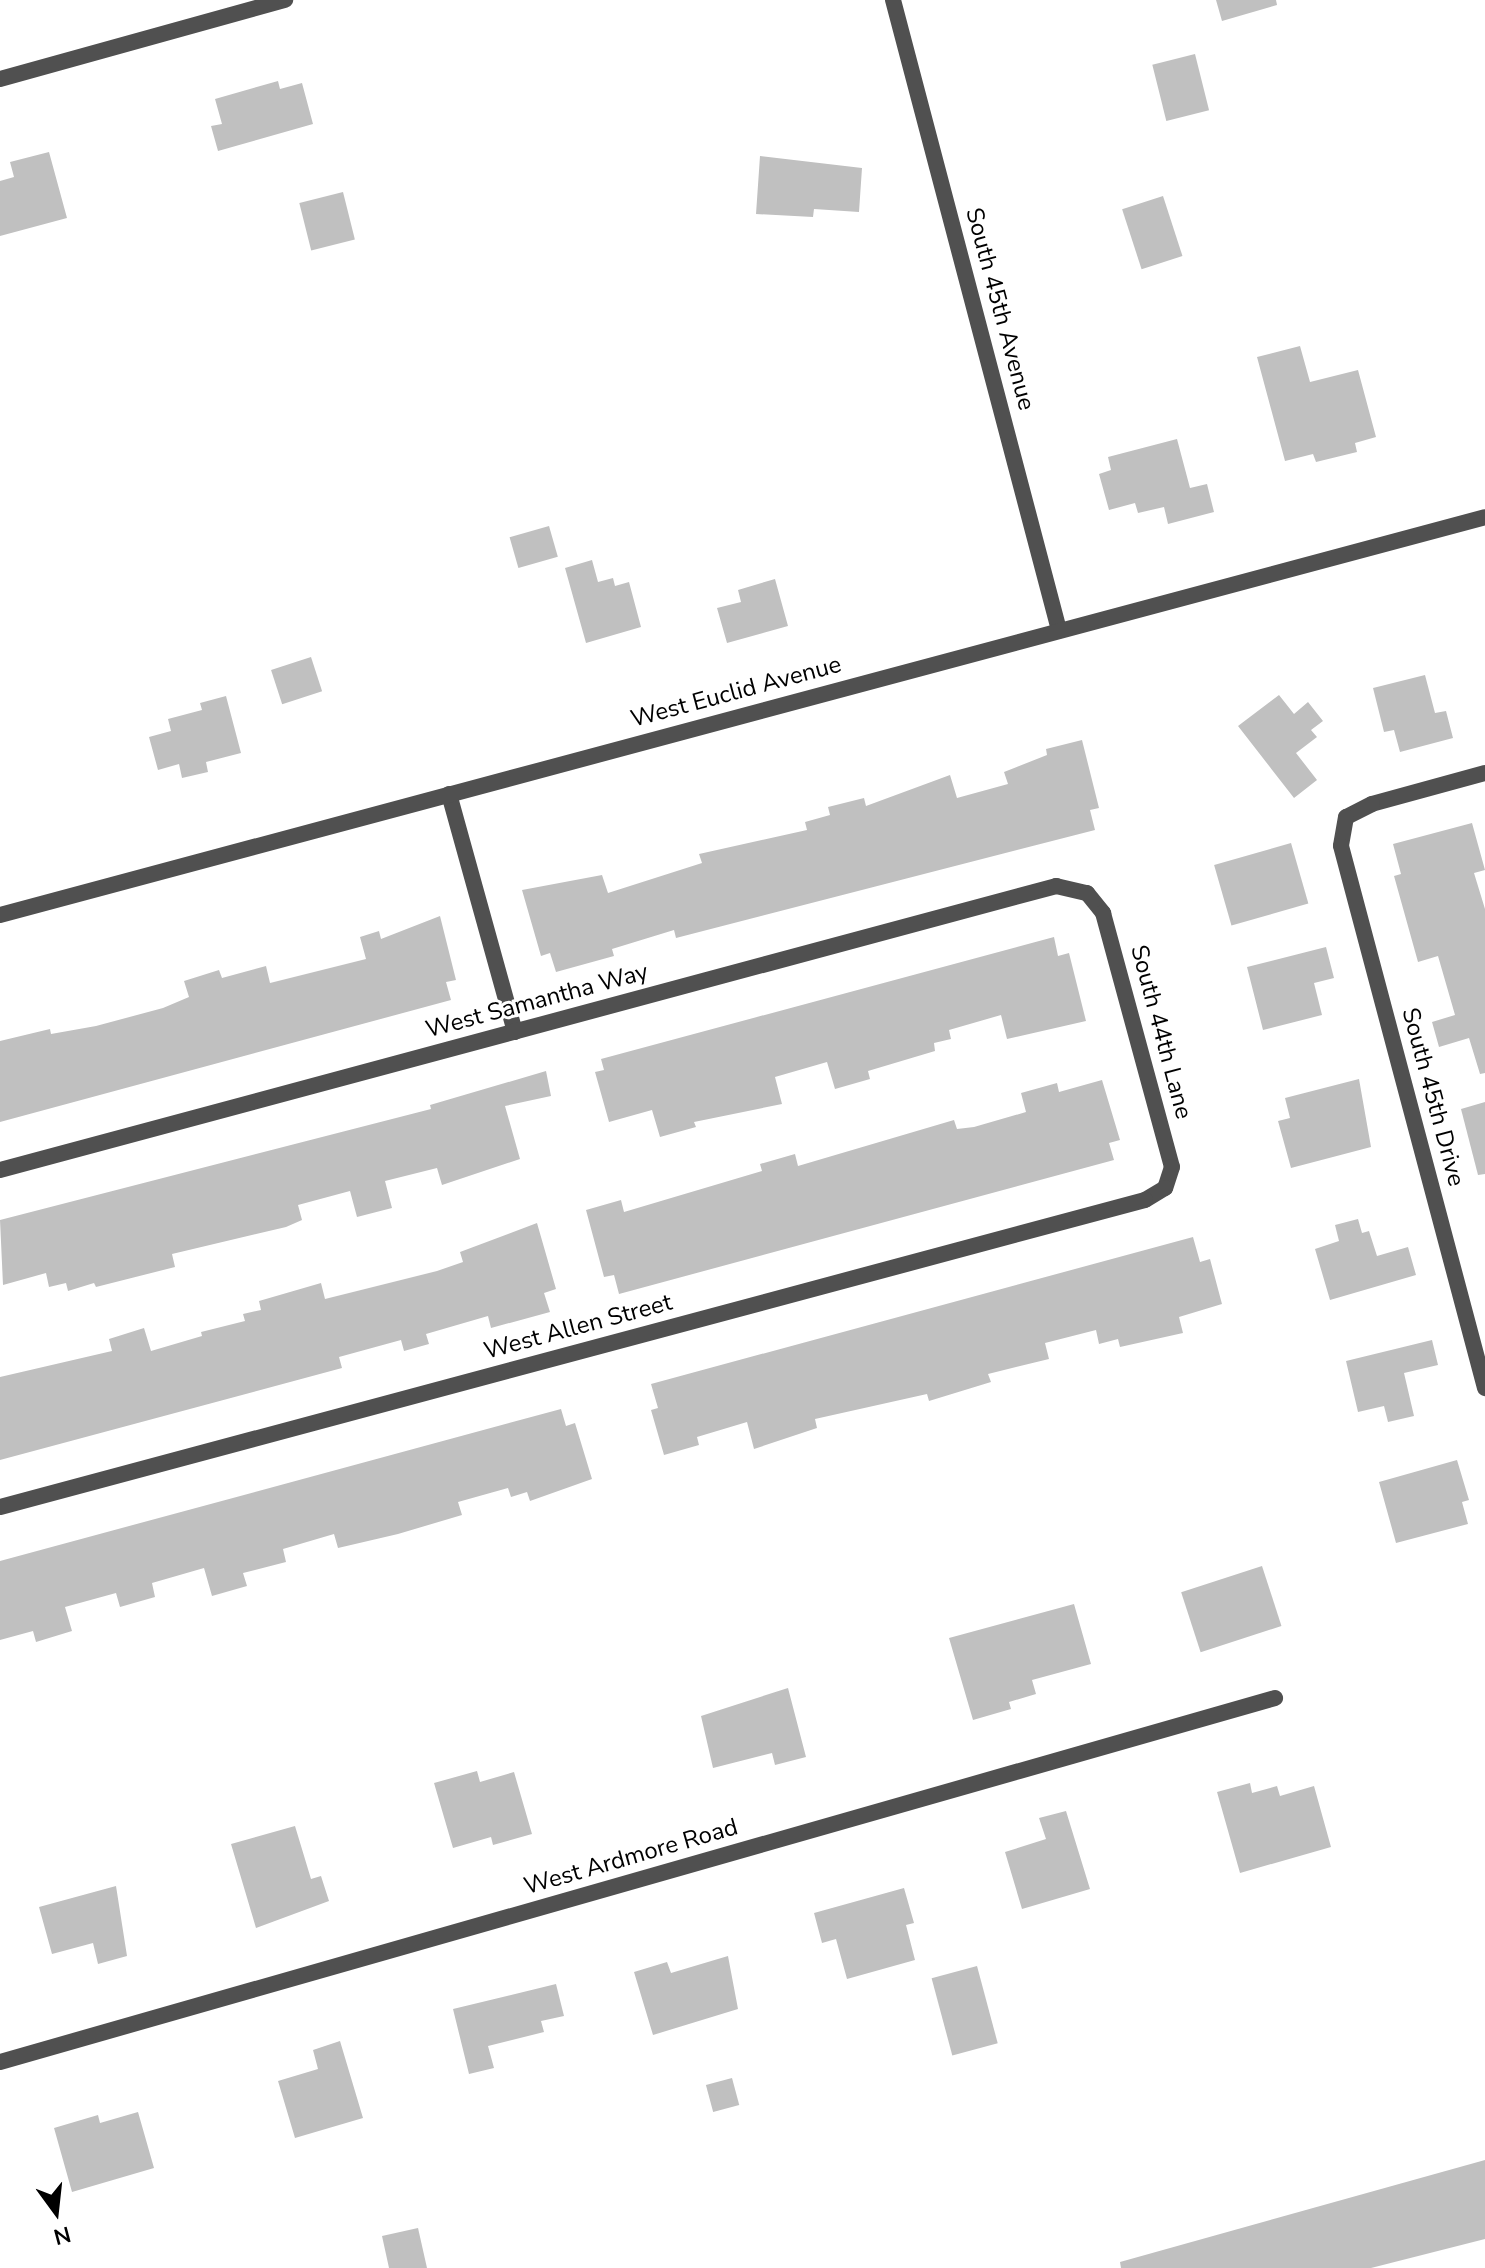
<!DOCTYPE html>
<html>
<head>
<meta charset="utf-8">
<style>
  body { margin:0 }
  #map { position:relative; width:1485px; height:2268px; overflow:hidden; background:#fff; font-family:"Nunito Sans",sans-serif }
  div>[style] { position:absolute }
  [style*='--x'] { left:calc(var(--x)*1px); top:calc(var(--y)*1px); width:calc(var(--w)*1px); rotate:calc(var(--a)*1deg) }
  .building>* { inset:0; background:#c0c0c0; transform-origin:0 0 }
  .street>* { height:16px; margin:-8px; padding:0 8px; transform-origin:8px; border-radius:8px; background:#505050 }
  span { translate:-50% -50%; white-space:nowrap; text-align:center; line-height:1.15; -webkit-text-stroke:6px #fff; paint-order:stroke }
  .street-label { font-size:24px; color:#000 }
  .north { position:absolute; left:16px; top:2172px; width:80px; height:80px; -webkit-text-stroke:6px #fff; paint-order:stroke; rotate:165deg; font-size:22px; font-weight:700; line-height:32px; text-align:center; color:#000 }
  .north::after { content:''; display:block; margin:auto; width:28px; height:36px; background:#000; clip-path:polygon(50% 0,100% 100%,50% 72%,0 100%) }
</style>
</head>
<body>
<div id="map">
  <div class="building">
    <i style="clip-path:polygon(1216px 0,1276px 0,1277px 5px,1222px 21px)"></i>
    <i style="left:1195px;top:54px;width:58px;height:44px;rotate:76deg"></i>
    <i style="clip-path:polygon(278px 81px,280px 89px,302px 83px,313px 124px,218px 151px,211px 126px,222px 124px,215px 99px)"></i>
    <i style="clip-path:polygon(49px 152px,67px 218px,0 236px,0 181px,14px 177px,10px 162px)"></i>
    <i style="clip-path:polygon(760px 156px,862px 168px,859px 212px,814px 209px,813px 217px,756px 214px)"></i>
    <i style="left:343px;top:192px;width:49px;height:45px;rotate:76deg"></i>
    <i style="left:1163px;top:196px;width:63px;height:43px;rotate:72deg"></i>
    <i style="clip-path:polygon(1300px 346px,1310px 382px,1358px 370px,1376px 437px,1355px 443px,1357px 452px,1316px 462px,1313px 454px,1285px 461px,1257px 357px)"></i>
    <i style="clip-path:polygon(1177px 439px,1190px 488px,1207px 484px,1214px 512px,1168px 524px,1164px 507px,1138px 513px,1135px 503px,1109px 510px,1099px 474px,1111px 470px,1108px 457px)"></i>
    <i style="left:549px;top:526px;width:32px;height:41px;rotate:74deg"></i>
    <i style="clip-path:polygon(592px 560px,598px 582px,613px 578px,615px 586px,629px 582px,641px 627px,586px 643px,565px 568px)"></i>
    <i style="clip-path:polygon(775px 579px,788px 626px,727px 643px,717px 608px,741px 602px,738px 590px)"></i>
    <i style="left:311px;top:657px;width:36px;height:42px;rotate:72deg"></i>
    <i style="clip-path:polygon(1425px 675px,1435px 713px,1446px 711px,1453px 738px,1400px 752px,1394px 730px,1384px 732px,1373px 688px)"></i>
    <i style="clip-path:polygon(1279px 695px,1294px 714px,1308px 702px,1323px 721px,1311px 730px,1317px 737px,1296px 753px,1317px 780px,1294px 798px,1238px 726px)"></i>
    <i style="clip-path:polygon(226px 696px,241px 753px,206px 762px,208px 772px,182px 778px,179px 764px,158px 770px,149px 737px,171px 731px,168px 719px,202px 710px,200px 703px)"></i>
    <i style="clip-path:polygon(1082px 740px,1099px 808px,1090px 810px,1095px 830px,676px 938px,674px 930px,612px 949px,614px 956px,556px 972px,550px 953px,541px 956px,522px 890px,602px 875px,608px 893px,702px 863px,699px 854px,807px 830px,805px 822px,830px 815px,828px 807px,864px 798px,866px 806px,950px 775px,957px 798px,1008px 784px,1004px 772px,1047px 755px,1046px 749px)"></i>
    <i style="clip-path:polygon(1472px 823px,1485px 870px,1474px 873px,1485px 909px,1485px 1073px,1480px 1074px,1469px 1038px,1439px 1047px,1432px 1022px,1455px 1015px,1438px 956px,1418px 962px,1394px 876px,1401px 874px,1393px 844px)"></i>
    <i style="left:1291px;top:843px;width:63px;height:80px;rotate:74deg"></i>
    <i style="clip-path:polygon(440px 916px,456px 980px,446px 982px,451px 1000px,0 1122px,0 1041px,50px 1029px,51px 1034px,96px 1026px,163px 1008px,189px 997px,184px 981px,219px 970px,222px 978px,266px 966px,270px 983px,366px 959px,360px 937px,379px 931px,381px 939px)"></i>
    <i style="clip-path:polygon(1054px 937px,1058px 956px,1069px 953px,1086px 1021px,1007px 1039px,1001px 1015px,949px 1030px,951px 1039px,934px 1043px,935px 1051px,868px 1071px,870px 1079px,835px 1089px,827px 1062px,775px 1077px,782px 1104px,694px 1122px,696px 1127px,660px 1137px,652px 1110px,609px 1122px,595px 1072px,604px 1070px,601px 1059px)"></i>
    <i style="clip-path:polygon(1326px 947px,1334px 978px,1314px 983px,1322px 1015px,1263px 1030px,1247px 967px)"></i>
    <i style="clip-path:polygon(546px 1071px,551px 1096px,505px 1106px,520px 1159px,442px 1185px,437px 1168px,385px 1181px,392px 1208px,357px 1217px,350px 1191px,298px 1205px,302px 1220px,286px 1227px,172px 1254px,175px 1267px,96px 1287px,94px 1283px,68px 1291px,66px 1283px,49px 1287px,46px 1273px,3px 1285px,0 1220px,431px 1109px,430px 1105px)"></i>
    <i style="clip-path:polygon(1359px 1079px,1371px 1147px,1291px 1168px,1278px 1121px,1290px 1118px,1285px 1098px)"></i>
    <i style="clip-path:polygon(1102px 1080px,1120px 1140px,1109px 1143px,1114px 1160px,619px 1294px,614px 1275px,604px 1277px,586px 1210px,621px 1200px,624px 1212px,762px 1171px,760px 1164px,795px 1154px,798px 1166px,954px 1120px,957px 1129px,974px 1127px,1026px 1112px,1021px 1093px,1057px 1083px,1059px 1092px)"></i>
    <i style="clip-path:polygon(1485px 1102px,1485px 1174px,1478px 1175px,1461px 1109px)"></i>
    <i style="clip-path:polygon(1358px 1219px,1362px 1233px,1369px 1231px,1377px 1256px,1408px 1247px,1416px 1275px,1330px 1300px,1315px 1249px,1339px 1241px,1335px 1225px)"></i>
    <i style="clip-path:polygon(537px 1223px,556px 1289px,544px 1293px,550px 1312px,491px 1328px,488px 1316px,426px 1334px,429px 1344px,404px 1351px,401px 1340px,339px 1357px,342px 1368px,0 1460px,0 1377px,112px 1351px,109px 1339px,144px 1328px,151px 1351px,202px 1336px,201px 1332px,245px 1321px,243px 1314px,261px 1310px,259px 1301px,321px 1283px,325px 1299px,437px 1271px,463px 1262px,460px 1252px)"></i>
    <i style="clip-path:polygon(1193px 1237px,1200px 1262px,1210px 1259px,1222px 1304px,1179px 1317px,1183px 1333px,1120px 1347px,1118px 1339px,1099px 1344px,1096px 1330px,1045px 1343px,1049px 1359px,988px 1374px,991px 1382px,929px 1401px,927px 1394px,815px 1419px,817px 1428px,754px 1449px,747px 1422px,697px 1437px,699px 1445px,664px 1455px,651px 1410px,658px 1408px,651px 1384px)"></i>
    <i style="clip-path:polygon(1432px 1340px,1438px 1365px,1404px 1373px,1414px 1416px,1388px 1422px,1384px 1406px,1358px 1412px,1346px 1361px)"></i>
    <i style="clip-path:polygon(561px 1409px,566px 1426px,575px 1423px,592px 1479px,530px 1501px,527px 1492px,511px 1497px,508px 1488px,458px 1502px,462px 1515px,398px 1534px,338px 1548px,334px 1534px,283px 1549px,286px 1562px,243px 1573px,247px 1586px,212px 1596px,204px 1568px,152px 1583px,155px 1597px,120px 1607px,116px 1593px,65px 1607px,72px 1631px,36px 1642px,33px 1631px,0 1640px,0 1561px)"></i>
    <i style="clip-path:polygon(1457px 1460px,1469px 1500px,1462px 1502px,1468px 1524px,1396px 1543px,1379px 1482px)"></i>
    <i style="left:1262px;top:1566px;width:63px;height:85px;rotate:72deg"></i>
    <i style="clip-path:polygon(1074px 1604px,1091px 1664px,1032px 1680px,1036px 1694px,1009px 1702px,1011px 1709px,973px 1720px,949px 1638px)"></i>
    <i style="clip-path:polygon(788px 1688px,806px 1757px,775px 1765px,772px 1753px,713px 1768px,701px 1716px)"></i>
    <i style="clip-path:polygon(477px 1771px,480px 1782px,514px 1772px,532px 1834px,493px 1845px,491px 1837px,453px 1848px,434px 1783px)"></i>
    <i style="clip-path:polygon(1250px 1783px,1252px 1793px,1277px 1786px,1280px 1796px,1314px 1786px,1331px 1847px,1240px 1873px,1217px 1792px)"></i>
    <i style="clip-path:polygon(1066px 1811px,1090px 1889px,1022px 1909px,1005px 1852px,1046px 1839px,1039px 1818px)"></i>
    <i style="clip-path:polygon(295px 1826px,311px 1879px,321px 1876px,329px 1901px,256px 1928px,231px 1844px)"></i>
    <i style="clip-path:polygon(116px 1886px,127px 1956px,98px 1964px,93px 1943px,52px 1954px,39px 1907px)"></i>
    <i style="clip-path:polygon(904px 1888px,914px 1923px,906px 1925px,915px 1960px,847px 1979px,836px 1939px,822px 1943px,814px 1913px)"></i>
    <i style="clip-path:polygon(728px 1956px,738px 2009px,653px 2035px,634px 1972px,667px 1962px,671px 1973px)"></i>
    <i style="left:977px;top:1966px;width:80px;height:47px;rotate:75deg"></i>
    <i style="clip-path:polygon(556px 1984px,564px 2016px,541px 2021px,544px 2032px,488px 2046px,494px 2068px,469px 2074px,453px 2009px)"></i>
    <i style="clip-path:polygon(340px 2041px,363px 2118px,295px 2138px,278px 2081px,318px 2069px,313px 2050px)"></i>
    <i style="left:732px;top:2078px;width:28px;height:27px;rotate:75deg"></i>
    <i style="clip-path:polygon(138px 2112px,154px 2168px,72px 2192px,54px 2128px,98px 2115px,100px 2123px)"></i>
    <i style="clip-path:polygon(1485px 2160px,1485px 2239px,1371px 2268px,1121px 2268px,1120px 2262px)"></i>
    <i style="clip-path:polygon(418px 2228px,427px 2268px,389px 2268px,382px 2236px)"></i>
  </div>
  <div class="street">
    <i style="--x:893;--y:0;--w:652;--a:75.24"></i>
    <i style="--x:0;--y:79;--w:296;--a:-15.5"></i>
    <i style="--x:1485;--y:773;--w:117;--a:164.7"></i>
    <i style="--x:1372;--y:804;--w:29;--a:153"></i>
    <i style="--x:1346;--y:817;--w:29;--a:100"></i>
    <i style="--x:1341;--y:846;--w:561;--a:75.12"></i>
    <i style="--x:449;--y:794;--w:247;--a:74.5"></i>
    <i style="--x:0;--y:915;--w:1537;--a:-15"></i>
    <i style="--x:0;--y:1170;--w:1094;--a:-15.05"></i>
    <i style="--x:1056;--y:886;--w:32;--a:13"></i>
    <i style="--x:1087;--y:893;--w:26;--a:51"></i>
    <i style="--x:1103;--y:913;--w:263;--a:74.8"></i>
    <i style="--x:1172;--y:1167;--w:22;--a:108"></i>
    <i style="--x:1165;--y:1188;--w:23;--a:149"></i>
    <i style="--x:1145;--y:1200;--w:1185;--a:164.99"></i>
    <i style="--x:0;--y:2062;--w:1326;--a:-15.93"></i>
  </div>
  <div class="street-label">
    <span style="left:1000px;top:309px;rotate:75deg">South 45th Avenue</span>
    <span style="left:736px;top:692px;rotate:-15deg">West Euclid Avenue</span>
    <span style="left:537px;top:1001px;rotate:-15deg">West Samantha Way</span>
    <span style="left:1161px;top:1032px;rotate:75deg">South 44th Lane</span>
    <span style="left:1433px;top:1097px;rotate:75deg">South 45th Drive</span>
    <span style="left:578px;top:1327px;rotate:-15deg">West Allen Street</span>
    <span style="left:631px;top:1857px;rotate:-16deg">West Ardmore Road</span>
  </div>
  <div class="north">N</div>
</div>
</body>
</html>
